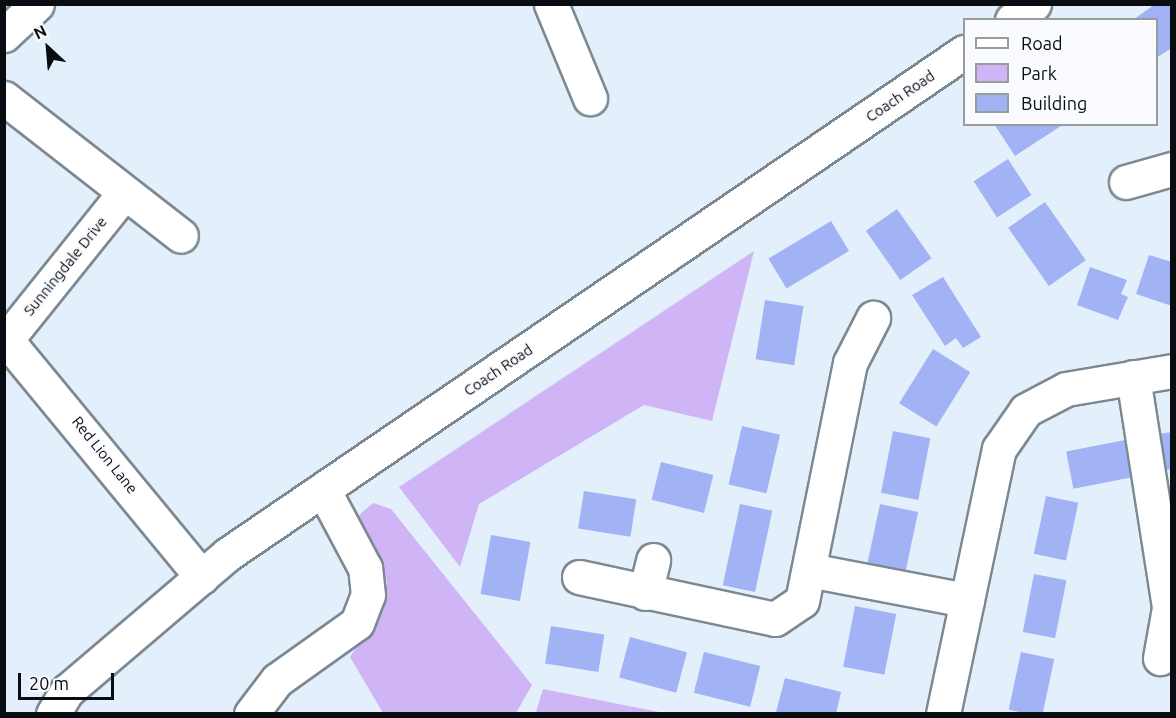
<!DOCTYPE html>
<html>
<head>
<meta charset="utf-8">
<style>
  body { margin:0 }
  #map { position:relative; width:1176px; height:718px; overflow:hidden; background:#e3f0fb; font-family:Ubuntu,sans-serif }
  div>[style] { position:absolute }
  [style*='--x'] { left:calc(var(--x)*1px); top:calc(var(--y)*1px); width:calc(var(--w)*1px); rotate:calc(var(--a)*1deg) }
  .green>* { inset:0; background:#cfb5f5 }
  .building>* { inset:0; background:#a2b3f5; transform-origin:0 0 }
  .roads { filter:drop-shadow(2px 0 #7d8992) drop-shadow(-2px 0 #7d8992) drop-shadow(0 2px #7d8992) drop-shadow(0 -2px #7d8992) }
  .minor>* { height:33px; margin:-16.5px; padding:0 16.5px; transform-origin:16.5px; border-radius:16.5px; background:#fff }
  span { translate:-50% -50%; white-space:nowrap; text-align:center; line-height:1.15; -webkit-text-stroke:4.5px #f9fbfe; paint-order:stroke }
  .street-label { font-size:15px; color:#090d11 }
  .frame { position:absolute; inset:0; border:6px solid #090d11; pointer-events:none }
  .legend { position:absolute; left:963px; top:18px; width:195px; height:108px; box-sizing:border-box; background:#f9fbfe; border:2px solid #999c9f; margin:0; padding:8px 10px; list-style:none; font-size:18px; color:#090d11 }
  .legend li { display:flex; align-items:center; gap:12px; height:30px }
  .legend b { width:30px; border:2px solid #999c9f }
  .north { position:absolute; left:18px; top:18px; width:60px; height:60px; -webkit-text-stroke:4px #f9fbfe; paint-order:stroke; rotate:334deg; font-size:16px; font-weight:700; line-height:24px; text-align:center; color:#090d11 }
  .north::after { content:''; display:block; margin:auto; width:21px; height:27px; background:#090d11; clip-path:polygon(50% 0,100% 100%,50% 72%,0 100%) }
  .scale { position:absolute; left:18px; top:673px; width:96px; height:27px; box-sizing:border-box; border:3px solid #090d11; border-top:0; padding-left:8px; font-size:18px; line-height:21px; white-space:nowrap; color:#090d11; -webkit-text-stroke:4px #f9fbfe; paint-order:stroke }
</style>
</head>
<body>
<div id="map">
  <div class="green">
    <i style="clip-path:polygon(754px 251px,712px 421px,644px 405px,479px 504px,460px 567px,399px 487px)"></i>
    <i style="clip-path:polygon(373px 503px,391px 509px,532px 685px,516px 713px,383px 713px,350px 657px,379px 612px,387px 581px,359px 515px)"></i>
    <i style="clip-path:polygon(543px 689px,664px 713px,536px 712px)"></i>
  </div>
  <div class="building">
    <i style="clip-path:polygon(1155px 4px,1172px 4px,1172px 48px,1156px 58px,1156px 20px,1133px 20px)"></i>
    <i style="clip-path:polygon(994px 124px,1064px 124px,1015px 156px)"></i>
    <i style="left:1008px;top:159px;width:43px;height:41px;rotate:57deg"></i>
    <i style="left:1045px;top:202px;width:71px;height:45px;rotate:55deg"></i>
    <i style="left:897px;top:209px;width:60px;height:38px;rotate:55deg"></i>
    <i style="left:831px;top:221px;width:35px;height:73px;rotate:59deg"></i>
    <i style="clip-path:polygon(1149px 255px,1172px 262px,1172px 306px,1136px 294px)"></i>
    <i style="clip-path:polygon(1090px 267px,1127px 280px,1121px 294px,1128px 297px,1118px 320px,1077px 305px)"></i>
    <i style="clip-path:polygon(943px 277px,981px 337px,963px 348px,956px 338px,945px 346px,912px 295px)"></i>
    <i style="left:765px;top:300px;width:39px;height:60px;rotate:9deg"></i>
    <i style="left:933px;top:349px;width:44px;height:64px;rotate:32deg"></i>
    <i style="left:742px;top:426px;width:39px;height:60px;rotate:13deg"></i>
    <i style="left:893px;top:431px;width:38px;height:63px;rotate:11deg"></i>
    <i style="clip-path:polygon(1172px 432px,1172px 469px,1165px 470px,1158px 434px)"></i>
    <i style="left:1125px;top:440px;width:38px;height:60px;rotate:79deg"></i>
    <i style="left:661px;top:462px;width:54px;height:39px;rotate:14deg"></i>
    <i style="left:584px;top:491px;width:53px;height:38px;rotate:9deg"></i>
    <i style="left:1046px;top:496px;width:33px;height:59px;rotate:12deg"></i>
    <i style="left:740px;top:504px;width:33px;height:83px;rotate:12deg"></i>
    <i style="left:880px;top:504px;width:39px;height:63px;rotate:12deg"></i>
    <i style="left:491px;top:535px;width:40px;height:60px;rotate:10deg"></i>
    <i style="left:1034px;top:574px;width:33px;height:59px;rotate:11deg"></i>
    <i style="left:855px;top:606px;width:42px;height:62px;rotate:11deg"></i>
    <i style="left:551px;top:626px;width:54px;height:38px;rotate:9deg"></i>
    <i style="left:630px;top:637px;width:59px;height:42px;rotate:15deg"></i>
    <i style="left:704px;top:652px;width:58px;height:42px;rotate:14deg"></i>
    <i style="left:1021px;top:652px;width:34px;height:59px;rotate:12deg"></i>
    <i style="clip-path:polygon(785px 678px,841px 692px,836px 714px,776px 712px)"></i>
  </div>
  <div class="roads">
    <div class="minor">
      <i style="--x:551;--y:4;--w:102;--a:67.5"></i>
      <i style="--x:1012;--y:20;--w:27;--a:-36"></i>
      <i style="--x:4;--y:35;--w:45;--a:-43.2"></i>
      <i style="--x:4;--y:98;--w:224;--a:37.9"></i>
      <i style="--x:1126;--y:182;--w:48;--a:-15.8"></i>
      <i style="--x:4;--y:337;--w:311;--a:50.5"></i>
      <i style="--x:7;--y:339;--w:187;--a:-51.3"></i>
      <i style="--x:1133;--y:377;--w:234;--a:81.1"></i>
      <i style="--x:1169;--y:608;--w:51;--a:100.2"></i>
      <i style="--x:809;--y:570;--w:161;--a:10.8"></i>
      <i style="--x:579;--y:577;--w:200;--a:12.1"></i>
      <i style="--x:775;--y:619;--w:32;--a:-34"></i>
      <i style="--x:802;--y:601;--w:243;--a:-78.6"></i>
      <i style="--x:850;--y:363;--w:51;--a:-62.9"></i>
      <i style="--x:645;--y:593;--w:34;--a:-76"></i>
      <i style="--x:53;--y:714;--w:27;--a:-59"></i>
      <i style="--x:67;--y:691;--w:211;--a:-40.4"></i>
      <i style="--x:228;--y:554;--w:891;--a:-34.3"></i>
      <i style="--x:251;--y:714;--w:43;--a:-52.6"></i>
      <i style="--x:277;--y:680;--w:98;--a:-35.5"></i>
      <i style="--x:357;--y:623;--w:30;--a:-69"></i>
      <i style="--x:368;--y:595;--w:27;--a:-96"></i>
      <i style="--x:365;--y:568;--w:89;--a:-118"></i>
      <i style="--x:943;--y:714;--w:271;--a:-78.1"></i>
      <i style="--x:999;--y:449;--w:47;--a:-55.3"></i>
      <i style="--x:1026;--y:410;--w:45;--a:-27.7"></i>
      <i style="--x:1066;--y:389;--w:108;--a:-9.6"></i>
    </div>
  </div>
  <div class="street-label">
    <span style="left:900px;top:96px;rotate:-34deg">Coach Road</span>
    <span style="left:65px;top:266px;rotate:-51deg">Sunningdale Drive</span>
    <span style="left:498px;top:370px;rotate:-34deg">Coach Road</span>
    <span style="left:105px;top:455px;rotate:51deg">Red Lion Lane</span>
  </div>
  <div class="frame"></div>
  <ul class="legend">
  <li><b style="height:8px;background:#fff"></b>Road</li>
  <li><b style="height:16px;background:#cfb5f5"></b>Park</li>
  <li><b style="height:16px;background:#a2b3f5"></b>Building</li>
  </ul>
  <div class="north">N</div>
  <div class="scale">20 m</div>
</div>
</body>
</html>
